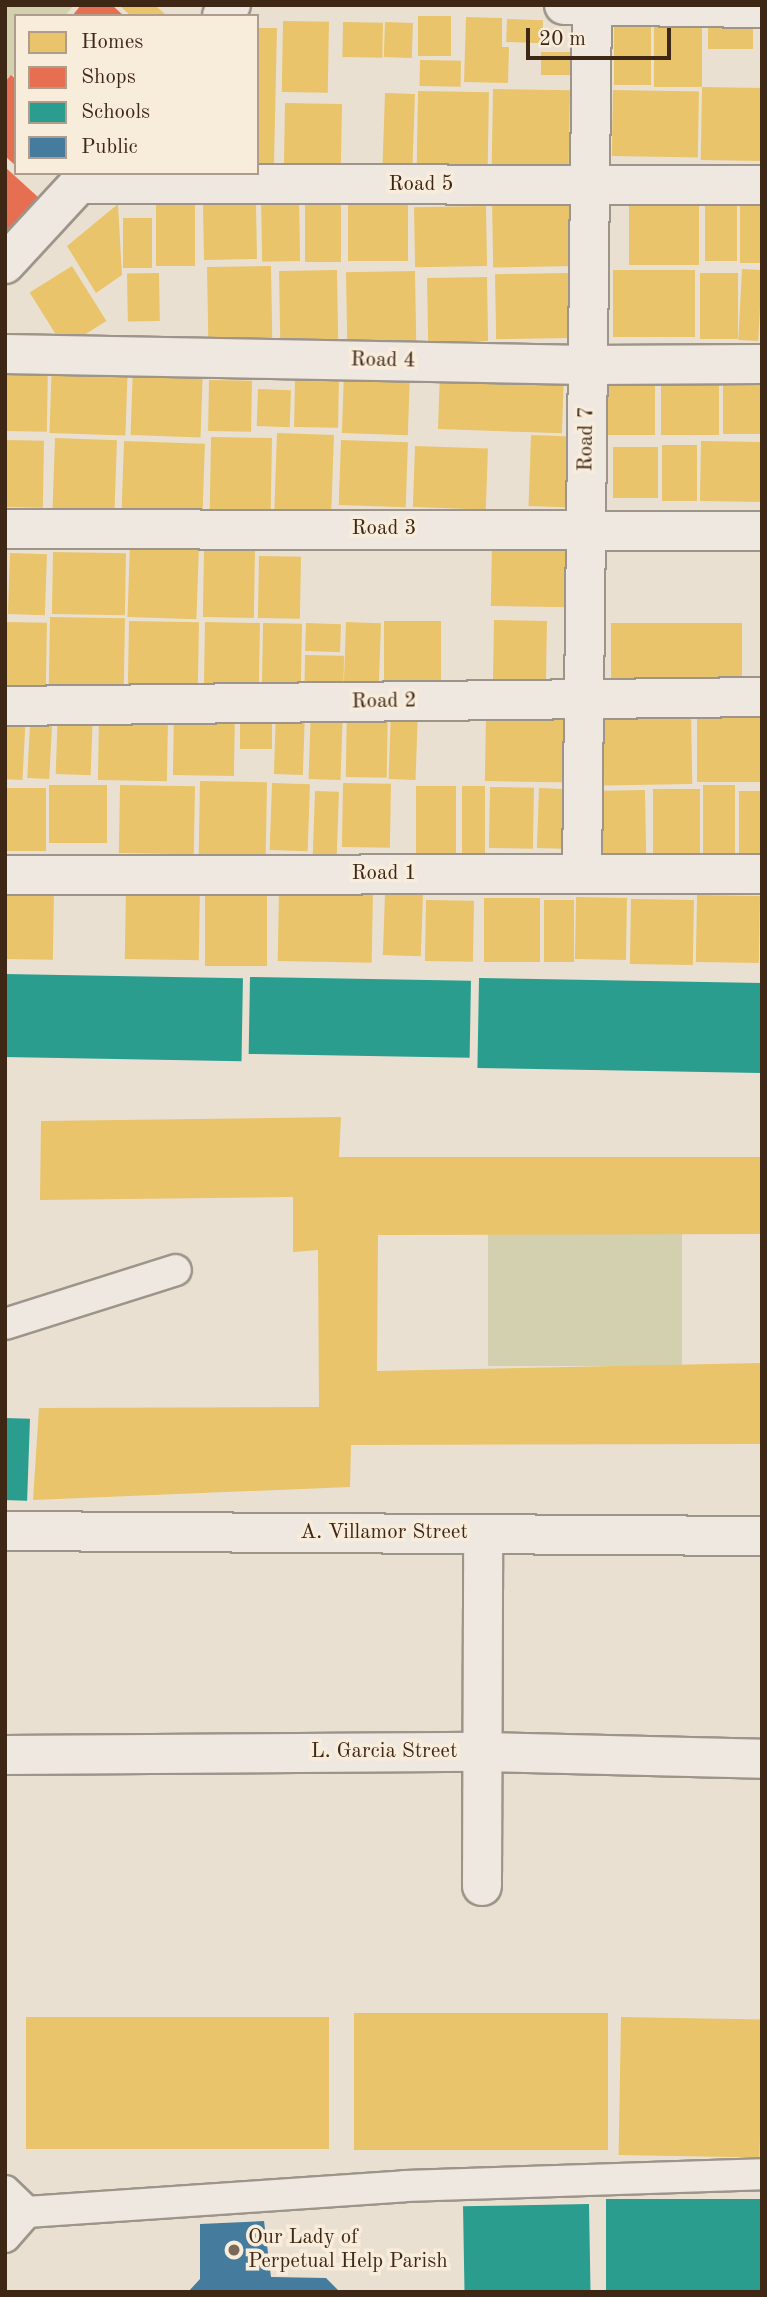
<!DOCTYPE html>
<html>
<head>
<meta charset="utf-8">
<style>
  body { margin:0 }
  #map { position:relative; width:767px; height:2297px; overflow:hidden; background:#eae0d2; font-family:"Old Standard TT",serif }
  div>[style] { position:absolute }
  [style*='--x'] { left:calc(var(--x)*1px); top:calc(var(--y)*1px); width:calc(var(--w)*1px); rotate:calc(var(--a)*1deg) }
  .green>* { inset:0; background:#d3d0af; transform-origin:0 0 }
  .homes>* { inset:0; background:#e9c46a; transform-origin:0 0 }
  .shops>* { inset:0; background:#e76f51 }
  .schools>* { inset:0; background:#2a9d8f; transform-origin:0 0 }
  .public>* { inset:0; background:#457b9d }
  .roads { filter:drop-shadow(2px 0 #9d958a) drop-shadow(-2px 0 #9d958a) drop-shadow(0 2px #9d958a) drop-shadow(0 -2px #9d958a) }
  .service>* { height:30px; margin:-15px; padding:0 15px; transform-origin:15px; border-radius:15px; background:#eee8e1 }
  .minor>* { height:38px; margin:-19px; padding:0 19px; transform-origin:19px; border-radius:19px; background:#eee8e1 }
  .dots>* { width:19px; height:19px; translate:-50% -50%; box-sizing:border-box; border:4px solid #f8ecdb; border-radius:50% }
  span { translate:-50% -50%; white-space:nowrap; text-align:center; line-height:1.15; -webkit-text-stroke:7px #f8ecdb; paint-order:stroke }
  .street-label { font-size:21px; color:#3f2716 }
  .poi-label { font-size:21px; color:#3f2716 }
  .left { translate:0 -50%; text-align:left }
  .frame { position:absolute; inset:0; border:7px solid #3f2716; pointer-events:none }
  .legend { position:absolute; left:14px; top:14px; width:245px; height:161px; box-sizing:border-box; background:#f8ecdb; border:2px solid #ae9d8c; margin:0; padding:9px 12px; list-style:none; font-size:21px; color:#3f2716 }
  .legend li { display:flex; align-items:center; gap:14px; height:35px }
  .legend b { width:35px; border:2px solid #ae9d8c }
  .scale { position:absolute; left:526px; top:28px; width:145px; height:32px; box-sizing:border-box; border:4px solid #3f2716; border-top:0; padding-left:9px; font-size:21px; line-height:24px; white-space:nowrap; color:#3f2716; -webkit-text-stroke:5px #f8ecdb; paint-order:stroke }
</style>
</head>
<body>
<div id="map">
  <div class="green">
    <i style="clip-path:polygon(5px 5px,74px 5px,65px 16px,16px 16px,16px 72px,5px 83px)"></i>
    <i style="left:682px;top:1234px;width:132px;height:194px;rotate:90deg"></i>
  </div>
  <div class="homes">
    <i style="clip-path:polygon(119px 5px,155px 5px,167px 16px,131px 16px)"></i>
    <i style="left:708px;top:14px;width:45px;height:35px"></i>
    <i style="left:654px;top:15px;width:48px;height:72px"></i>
    <i style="left:418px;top:16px;width:33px;height:40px"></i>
    <i style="clip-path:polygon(466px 17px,502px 18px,502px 47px,509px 47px,508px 83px,464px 82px)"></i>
    <i style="left:614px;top:18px;width:37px;height:67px"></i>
    <i style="left:507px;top:19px;width:36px;height:23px;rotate:2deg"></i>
    <i style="left:283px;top:21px;width:46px;height:71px;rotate:1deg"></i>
    <i style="left:343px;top:22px;width:40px;height:35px;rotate:1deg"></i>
    <i style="left:385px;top:22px;width:28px;height:35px;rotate:2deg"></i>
    <i style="clip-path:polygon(257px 28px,277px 28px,274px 163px,257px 164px)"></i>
    <i style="left:541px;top:52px;width:29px;height:23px"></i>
    <i style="left:420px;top:60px;width:41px;height:26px;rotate:1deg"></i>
    <i style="left:702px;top:87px;width:60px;height:73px;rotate:1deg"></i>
    <i style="left:493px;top:89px;width:77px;height:76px;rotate:1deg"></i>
    <i style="left:613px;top:90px;width:86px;height:66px;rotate:1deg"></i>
    <i style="left:418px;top:91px;width:71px;height:74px;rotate:1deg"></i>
    <i style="left:385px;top:93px;width:30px;height:72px;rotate:2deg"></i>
    <i style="left:285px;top:103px;width:57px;height:64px;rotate:1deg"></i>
    <i style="left:305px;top:194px;width:36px;height:68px"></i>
    <i style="left:740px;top:194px;width:22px;height:69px"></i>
    <i style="left:699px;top:195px;width:70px;height:70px;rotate:90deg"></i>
    <i style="left:299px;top:197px;width:64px;height:38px;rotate:89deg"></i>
    <i style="left:705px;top:198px;width:32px;height:63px"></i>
    <i style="left:575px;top:199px;width:67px;height:83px;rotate:89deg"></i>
    <i style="left:256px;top:203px;width:56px;height:53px;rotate:89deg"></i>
    <i style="clip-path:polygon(118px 204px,122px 275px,96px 293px,67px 246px)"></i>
    <i style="left:195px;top:204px;width:62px;height:39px;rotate:90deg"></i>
    <i style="left:408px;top:205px;width:56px;height:60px;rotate:90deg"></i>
    <i style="left:486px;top:206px;width:60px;height:72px;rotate:89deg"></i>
    <i style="left:152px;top:218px;width:50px;height:29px;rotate:90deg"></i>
    <i style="left:72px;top:266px;width:65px;height:50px;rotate:58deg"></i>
    <i style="left:271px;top:266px;width:78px;height:64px;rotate:89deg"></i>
    <i style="left:742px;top:269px;width:20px;height:71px;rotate:3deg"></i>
    <i style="left:337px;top:270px;width:75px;height:58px;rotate:89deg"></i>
    <i style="left:613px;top:270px;width:82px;height:67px"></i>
    <i style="left:415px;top:271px;width:77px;height:69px;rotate:89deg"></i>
    <i style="left:159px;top:273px;width:48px;height:32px;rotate:89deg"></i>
    <i style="left:568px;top:273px;width:65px;height:73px;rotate:89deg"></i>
    <i style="left:700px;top:273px;width:38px;height:66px"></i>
    <i style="left:487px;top:277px;width:64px;height:60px;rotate:89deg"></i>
    <i style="left:52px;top:360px;width:76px;height:73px;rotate:2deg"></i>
    <i style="left:5px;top:363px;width:43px;height:68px;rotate:1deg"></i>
    <i style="left:133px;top:365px;width:70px;height:70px;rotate:2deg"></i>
    <i style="left:440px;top:371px;width:124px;height:58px;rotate:2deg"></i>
    <i style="left:344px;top:372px;width:66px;height:61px;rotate:2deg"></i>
    <i style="left:661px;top:372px;width:58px;height:63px"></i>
    <i style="left:723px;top:372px;width:39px;height:62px"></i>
    <i style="left:607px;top:374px;width:48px;height:61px"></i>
    <i style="left:295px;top:375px;width:44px;height:52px;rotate:1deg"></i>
    <i style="left:209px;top:380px;width:43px;height:51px;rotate:1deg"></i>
    <i style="left:258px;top:389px;width:33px;height:37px;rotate:2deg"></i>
    <i style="left:277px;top:433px;width:57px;height:81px;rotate:2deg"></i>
    <i style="left:531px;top:435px;width:48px;height:71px;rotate:2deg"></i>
    <i style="left:211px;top:437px;width:61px;height:76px;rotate:1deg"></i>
    <i style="left:55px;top:438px;width:62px;height:71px;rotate:2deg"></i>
    <i style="left:5px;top:440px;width:39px;height:67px;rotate:1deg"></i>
    <i style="left:341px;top:440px;width:67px;height:65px;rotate:2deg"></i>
    <i style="left:124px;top:441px;width:81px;height:73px;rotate:2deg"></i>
    <i style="left:701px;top:441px;width:61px;height:60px;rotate:1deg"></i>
    <i style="left:662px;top:445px;width:35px;height:56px"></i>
    <i style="left:415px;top:446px;width:73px;height:61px;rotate:2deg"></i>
    <i style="left:613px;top:447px;width:45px;height:51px"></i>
    <i style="left:492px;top:540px;width:79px;height:66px;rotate:1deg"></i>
    <i style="left:130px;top:544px;width:69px;height:73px;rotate:2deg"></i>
    <i style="left:204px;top:550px;width:51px;height:67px;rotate:1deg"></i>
    <i style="left:53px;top:552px;width:73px;height:62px;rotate:1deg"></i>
    <i style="left:10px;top:553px;width:37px;height:61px;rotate:2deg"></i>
    <i style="left:259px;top:556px;width:42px;height:62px;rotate:1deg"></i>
    <i style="left:50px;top:617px;width:75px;height:69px;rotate:1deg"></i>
    <i style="left:494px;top:620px;width:53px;height:68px;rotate:1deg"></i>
    <i style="left:129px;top:621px;width:70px;height:66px;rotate:1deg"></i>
    <i style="left:384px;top:621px;width:57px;height:70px"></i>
    <i style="left:5px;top:622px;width:42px;height:66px;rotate:1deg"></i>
    <i style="left:205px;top:622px;width:55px;height:64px;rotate:1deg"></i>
    <i style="left:346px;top:622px;width:35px;height:66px;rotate:2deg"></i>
    <i style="left:263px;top:623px;width:39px;height:63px;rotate:1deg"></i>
    <i style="left:306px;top:623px;width:35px;height:28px;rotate:2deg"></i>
    <i style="left:611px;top:623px;width:131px;height:60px"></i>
    <i style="left:305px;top:655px;width:39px;height:35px;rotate:1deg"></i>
    <i style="left:347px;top:705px;width:41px;height:72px;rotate:1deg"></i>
    <i style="left:31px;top:706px;width:22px;height:72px;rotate:3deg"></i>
    <i style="left:58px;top:708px;width:35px;height:66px;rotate:2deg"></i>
    <i style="left:311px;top:708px;width:32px;height:71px;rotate:2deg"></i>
    <i style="left:762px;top:708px;width:74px;height:65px;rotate:90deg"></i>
    <i style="left:391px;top:709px;width:27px;height:70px;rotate:2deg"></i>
    <i style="left:691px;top:711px;width:73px;height:88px;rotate:89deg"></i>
    <i style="left:5px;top:712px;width:21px;height:67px;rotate:3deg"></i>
    <i style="left:174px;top:712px;width:61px;height:63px;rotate:1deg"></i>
    <i style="left:240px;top:712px;width:32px;height:37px"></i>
    <i style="left:276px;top:712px;width:29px;height:62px;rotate:2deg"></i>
    <i style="left:486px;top:714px;width:85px;height:67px;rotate:1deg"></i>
    <i style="left:99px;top:718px;width:69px;height:62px;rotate:1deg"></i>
    <i style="left:200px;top:781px;width:67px;height:76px;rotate:1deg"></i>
    <i style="left:272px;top:783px;width:38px;height:67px;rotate:2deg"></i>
    <i style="left:343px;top:783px;width:48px;height:64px;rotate:1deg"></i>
    <i style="left:49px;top:785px;width:58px;height:58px"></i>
    <i style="left:120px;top:785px;width:75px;height:68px;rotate:1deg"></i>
    <i style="left:703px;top:785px;width:32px;height:70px"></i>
    <i style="left:416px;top:786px;width:40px;height:74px"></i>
    <i style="left:462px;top:786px;width:23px;height:67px"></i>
    <i style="left:490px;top:787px;width:44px;height:61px;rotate:1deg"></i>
    <i style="left:5px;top:788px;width:41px;height:63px"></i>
    <i style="left:539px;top:788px;width:33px;height:60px;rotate:2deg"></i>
    <i style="left:700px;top:789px;width:69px;height:47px;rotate:90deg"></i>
    <i style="left:645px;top:790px;width:69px;height:43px;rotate:89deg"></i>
    <i style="left:315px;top:791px;width:24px;height:65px;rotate:2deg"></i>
    <i style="left:739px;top:791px;width:23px;height:64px"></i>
    <i style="left:126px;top:888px;width:74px;height:71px;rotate:1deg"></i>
    <i style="left:279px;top:888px;width:94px;height:73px;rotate:1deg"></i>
    <i style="left:205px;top:890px;width:62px;height:76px"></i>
    <i style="left:5px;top:891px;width:49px;height:68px;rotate:1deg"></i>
    <i style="left:385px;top:893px;width:38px;height:62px;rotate:2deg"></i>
    <i style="left:697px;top:895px;width:63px;height:67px;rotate:1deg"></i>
    <i style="left:576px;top:897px;width:51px;height:62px;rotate:1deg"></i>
    <i style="left:484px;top:898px;width:56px;height:64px"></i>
    <i style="left:631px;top:899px;width:63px;height:65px;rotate:1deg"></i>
    <i style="left:426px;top:900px;width:48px;height:61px;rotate:1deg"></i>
    <i style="left:544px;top:900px;width:30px;height:62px"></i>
    <i style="clip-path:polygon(341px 1117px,339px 1157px,762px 1157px,762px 1234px,378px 1235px,377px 1371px,762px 1363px,762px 1444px,351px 1445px,350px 1487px,33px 1500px,39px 1408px,319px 1407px,318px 1250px,293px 1252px,293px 1197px,40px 1200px,41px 1121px)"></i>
    <i style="left:608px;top:2013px;width:137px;height:254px;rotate:90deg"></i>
    <i style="left:329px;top:2017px;width:132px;height:303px;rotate:90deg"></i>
    <i style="left:621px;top:2017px;width:141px;height:138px;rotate:1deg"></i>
  </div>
  <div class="shops">
    <i style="clip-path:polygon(81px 5px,112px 5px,124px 16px,72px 16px)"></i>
    <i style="clip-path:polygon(11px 75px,16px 79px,16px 166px,5px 156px,5px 82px)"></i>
    <i style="clip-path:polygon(5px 167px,49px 207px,5px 257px)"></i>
  </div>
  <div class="schools">
    <i style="left:5px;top:974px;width:238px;height:83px;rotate:1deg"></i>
    <i style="left:250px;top:977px;width:221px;height:77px;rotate:1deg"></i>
    <i style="left:479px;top:978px;width:283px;height:90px;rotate:1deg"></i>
    <i style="left:5px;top:1418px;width:25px;height:82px;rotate:2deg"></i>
    <i style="left:762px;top:2199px;width:93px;height:156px;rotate:90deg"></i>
    <i style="left:589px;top:2204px;width:88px;height:126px;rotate:89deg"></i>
  </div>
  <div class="public">
    <i style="clip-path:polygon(264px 2221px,271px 2277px,326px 2278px,340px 2292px,188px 2292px,200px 2279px,200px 2224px)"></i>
  </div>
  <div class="roads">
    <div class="service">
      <i style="--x:5;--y:1324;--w:179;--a:-17.5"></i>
      <i style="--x:5;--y:2191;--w:30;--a:44"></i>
      <i style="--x:5;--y:2237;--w:33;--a:-49"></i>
      <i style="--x:27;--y:2212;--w:379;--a:-3.9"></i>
      <i style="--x:405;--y:2186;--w:357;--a:-1.9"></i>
    </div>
    <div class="minor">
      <i style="--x:564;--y:5;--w:198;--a:0.9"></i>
      <i style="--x:222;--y:16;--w:14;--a:-51"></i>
      <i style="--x:80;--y:184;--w:682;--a:0.08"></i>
      <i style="--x:5;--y:264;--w:124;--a:-47.3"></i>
      <i style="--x:5;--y:354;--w:582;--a:1.08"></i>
      <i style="--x:587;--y:365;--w:175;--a:-0.3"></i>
      <i style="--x:5;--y:529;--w:757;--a:0.15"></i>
      <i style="--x:5;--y:706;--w:757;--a:-0.68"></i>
      <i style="--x:582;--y:874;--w:869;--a:-89.34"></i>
      <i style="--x:5;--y:875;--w:757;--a:-0.08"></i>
      <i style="--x:5;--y:1531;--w:757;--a:0.38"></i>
      <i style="--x:5;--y:1755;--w:477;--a:-0.4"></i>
      <i style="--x:482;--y:1752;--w:280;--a:1.4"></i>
      <i style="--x:482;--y:1886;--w:352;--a:-89.8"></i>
    </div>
  </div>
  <div class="dots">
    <i style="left:234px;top:2250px;background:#7b6858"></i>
  </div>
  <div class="street-label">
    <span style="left:421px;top:185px">Road 5</span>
    <span style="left:383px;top:361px;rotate:1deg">Road 4</span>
    <span style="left:587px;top:439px;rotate:-89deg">Road 7</span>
    <span style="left:384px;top:529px">Road 3</span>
    <span style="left:384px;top:702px;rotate:-1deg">Road 2</span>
    <span style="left:384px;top:874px">Road 1</span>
    <span style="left:384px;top:1533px">A. Villamor Street</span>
    <span style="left:384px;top:1752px">L. Garcia Street</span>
  </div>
  <div class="poi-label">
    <span class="left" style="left:248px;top:2250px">Our Lady of<br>Perpetual Help Parish</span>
  </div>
  <div class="frame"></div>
  <ul class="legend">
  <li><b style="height:19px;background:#e9c46a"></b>Homes</li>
  <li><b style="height:19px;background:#e76f51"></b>Shops</li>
  <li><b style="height:19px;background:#2a9d8f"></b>Schools</li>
  <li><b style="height:19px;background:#457b9d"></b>Public</li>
  </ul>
  <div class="scale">20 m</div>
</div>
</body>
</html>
